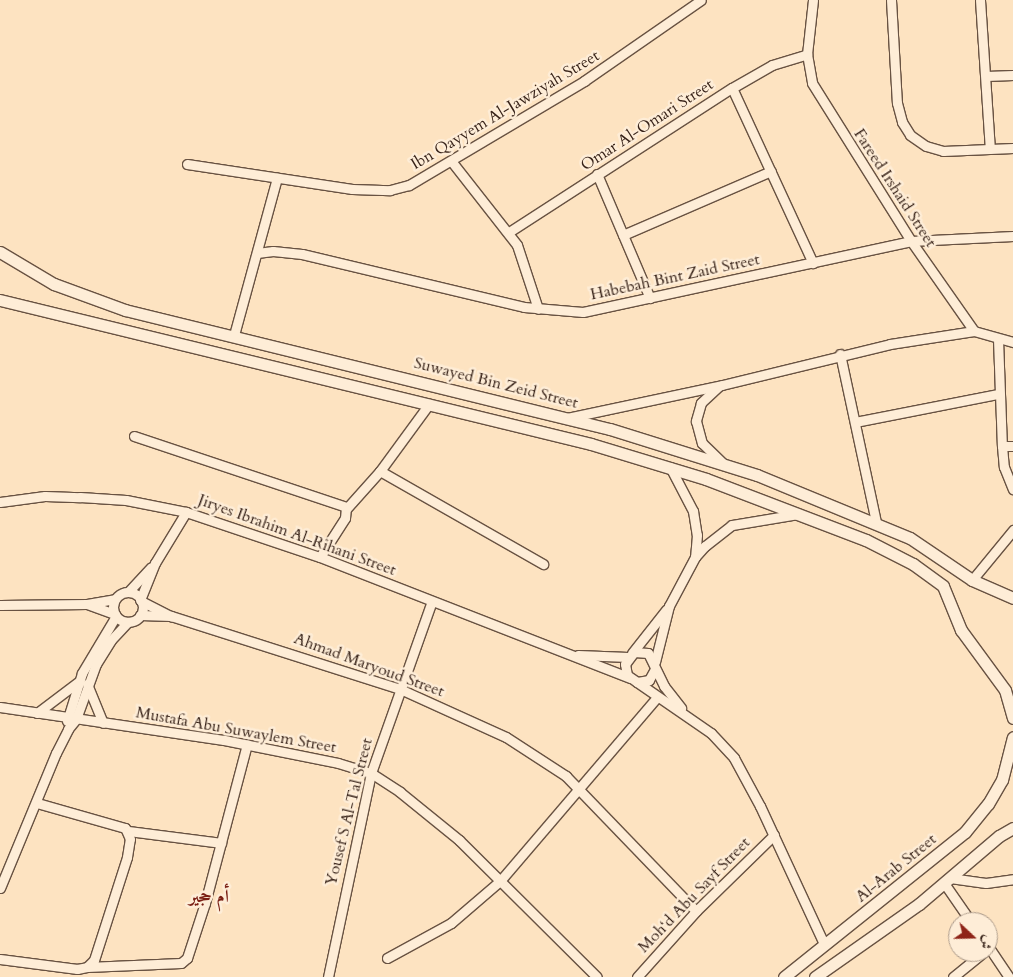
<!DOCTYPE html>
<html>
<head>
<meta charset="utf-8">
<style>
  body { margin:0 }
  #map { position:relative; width:1013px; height:977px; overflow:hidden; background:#fde3c1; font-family:Cardo,Amiri,serif }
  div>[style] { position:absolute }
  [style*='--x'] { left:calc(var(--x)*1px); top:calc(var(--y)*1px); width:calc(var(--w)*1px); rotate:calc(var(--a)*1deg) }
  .roads { filter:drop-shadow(1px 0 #685242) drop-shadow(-1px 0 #685242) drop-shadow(0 1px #685242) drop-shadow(0 -1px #685242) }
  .minor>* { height:9px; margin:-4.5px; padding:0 4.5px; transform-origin:4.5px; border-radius:4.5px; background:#feedd7 }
  .minor>.ring { margin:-4.5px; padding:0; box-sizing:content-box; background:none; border:9px solid #feedd7; border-radius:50% }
  .secondary>* { height:11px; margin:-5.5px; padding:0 5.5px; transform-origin:5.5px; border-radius:5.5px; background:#feedd7 }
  span { translate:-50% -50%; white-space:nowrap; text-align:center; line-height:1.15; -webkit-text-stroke:5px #feedd7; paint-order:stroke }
  .street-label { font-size:16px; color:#372218 }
  .neighbourhood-label { font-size:18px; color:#7a1f14; font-weight:700 }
  .north { position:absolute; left:948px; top:912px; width:50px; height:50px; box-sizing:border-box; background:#feedd7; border:1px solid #ae9c8b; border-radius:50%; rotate:111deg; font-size:14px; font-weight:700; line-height:20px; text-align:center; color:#372218 }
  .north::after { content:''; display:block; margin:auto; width:18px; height:22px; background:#8f2418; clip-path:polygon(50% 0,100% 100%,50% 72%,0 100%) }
</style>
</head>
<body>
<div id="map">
  <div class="roads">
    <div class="minor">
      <i style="--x:813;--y:0;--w:54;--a:96.3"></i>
      <i style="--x:807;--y:54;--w:29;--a:80"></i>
      <i style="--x:812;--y:83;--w:186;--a:57.9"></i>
      <i style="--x:911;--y:241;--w:110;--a:55"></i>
      <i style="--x:891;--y:0;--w:103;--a:86.7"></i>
      <i style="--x:897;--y:103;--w:20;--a:75"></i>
      <i style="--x:902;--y:122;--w:15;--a:58"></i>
      <i style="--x:910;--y:135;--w:19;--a:35"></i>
      <i style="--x:926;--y:146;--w:18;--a:16"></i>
      <i style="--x:943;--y:151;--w:70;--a:-2.5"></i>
      <i style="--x:980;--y:0;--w:149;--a:86.2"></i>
      <i style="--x:986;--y:76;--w:27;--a:-2"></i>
      <i style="--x:732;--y:88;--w:193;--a:65.2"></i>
      <i style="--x:452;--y:162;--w:105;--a:51.9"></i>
      <i style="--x:517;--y:245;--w:67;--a:71.8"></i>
      <i style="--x:187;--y:164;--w:167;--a:8.6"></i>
      <i style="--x:352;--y:189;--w:38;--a:2"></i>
      <i style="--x:390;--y:190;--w:20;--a:-15"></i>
      <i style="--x:409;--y:185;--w:204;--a:-30.7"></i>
      <i style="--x:584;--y:81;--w:142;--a:-34.7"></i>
      <i style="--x:597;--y:174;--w:135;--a:66.9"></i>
      <i style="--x:509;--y:232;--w:265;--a:-32.9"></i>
      <i style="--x:732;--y:88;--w:46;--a:-29.9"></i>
      <i style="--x:772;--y:65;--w:37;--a:-17"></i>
      <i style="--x:623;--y:235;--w:161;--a:-23.4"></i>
      <i style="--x:257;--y:253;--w:16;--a:-7"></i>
      <i style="--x:273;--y:251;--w:29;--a:6"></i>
      <i style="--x:302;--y:254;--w:228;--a:13.4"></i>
      <i style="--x:524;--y:307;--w:59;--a:4.8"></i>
      <i style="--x:583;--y:312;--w:336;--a:-12.2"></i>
      <i style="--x:911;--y:241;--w:102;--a:-2.8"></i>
      <i style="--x:234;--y:335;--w:163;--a:-74.7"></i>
      <i style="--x:998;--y:339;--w:107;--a:87.9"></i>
      <i style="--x:1002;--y:446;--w:21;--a:85"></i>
      <i style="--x:1004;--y:467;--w:24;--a:68"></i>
      <i style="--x:840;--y:354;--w:172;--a:77.9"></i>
      <i style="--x:719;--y:386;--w:25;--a:137"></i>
      <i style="--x:701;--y:403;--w:19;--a:106"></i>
      <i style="--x:696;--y:421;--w:23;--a:75"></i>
      <i style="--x:702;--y:443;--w:28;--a:44"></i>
      <i style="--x:567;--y:418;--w:158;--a:-12"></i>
      <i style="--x:722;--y:385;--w:173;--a:-13.7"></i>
      <i style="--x:890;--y:344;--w:85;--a:-8.8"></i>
      <i style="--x:974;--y:331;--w:41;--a:15.8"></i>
      <i style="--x:855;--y:422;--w:146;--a:-11.1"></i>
      <i style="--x:134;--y:436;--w:224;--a:18.5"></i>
      <i style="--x:346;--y:507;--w:11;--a:95"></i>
      <i style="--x:345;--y:518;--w:46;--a:122.7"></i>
      <i style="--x:1002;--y:446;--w:11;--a:0"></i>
      <i style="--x:670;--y:467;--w:50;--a:62.4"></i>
      <i style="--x:693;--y:511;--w:24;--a:81"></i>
      <i style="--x:697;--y:535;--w:22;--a:95"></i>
      <i style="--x:380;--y:471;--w:83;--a:-53.8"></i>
      <i style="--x:0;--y:502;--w:45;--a:-7.6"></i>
      <i style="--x:45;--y:496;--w:35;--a:2"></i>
      <i style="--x:80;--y:497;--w:46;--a:3.7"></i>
      <i style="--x:126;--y:500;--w:61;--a:11.3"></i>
      <i style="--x:186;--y:512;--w:141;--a:18.6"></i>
      <i style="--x:320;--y:557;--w:333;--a:21.3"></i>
      <i style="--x:347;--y:508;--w:50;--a:-48.3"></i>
      <i style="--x:380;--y:471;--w:188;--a:29.7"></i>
      <i style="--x:972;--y:580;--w:65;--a:-50.6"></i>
      <i style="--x:128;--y:592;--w:34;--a:-47"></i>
      <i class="ring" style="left:113px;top:592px;width:21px;height:21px"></i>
      <i style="--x:140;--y:600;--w:40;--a:-68"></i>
      <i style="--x:155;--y:563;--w:60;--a:-58.7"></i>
      <i style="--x:141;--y:601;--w:34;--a:27"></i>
      <i style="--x:171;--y:616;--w:240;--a:17.7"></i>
      <i style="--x:400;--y:689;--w:116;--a:24.4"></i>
      <i style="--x:506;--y:737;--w:72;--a:33"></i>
      <i style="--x:566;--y:776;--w:187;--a:46.1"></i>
      <i style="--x:87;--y:604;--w:30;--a:20"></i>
      <i style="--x:0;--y:605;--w:87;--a:-0.7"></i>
      <i style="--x:87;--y:604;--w:28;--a:-10"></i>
      <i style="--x:140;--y:615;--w:31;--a:2"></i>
      <i style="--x:632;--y:653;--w:55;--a:-51.7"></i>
      <i style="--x:578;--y:655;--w:50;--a:2.3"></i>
      <i style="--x:655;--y:662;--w:58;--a:-76"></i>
      <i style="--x:669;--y:606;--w:55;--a:-62"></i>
      <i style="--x:695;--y:557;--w:15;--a:-48"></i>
      <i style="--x:705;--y:546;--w:34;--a:-38"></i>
      <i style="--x:732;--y:525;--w:67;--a:-9.5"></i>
      <i style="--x:655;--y:669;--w:13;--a:119"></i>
      <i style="--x:649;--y:680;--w:12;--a:171"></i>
      <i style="--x:637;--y:682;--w:12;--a:-145"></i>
      <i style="--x:627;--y:675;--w:11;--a:-100"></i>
      <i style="--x:625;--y:664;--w:15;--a:-53"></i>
      <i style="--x:634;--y:652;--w:14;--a:4"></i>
      <i style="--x:648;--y:653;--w:37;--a:64"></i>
      <i style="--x:664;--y:686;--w:28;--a:52"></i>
      <i style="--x:637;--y:682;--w:90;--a:34.6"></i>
      <i style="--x:711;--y:733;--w:34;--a:47"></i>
      <i style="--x:734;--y:758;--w:55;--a:61.6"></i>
      <i style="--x:760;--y:806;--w:152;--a:65.1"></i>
      <i style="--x:87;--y:684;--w:42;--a:67.7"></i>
      <i style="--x:0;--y:707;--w:226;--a:8.4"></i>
      <i style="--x:224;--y:740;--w:116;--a:11.4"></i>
      <i style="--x:338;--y:763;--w:34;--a:17"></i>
      <i style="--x:371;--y:773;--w:35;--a:33"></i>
      <i style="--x:400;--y:792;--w:76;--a:39.1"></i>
      <i style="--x:459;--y:840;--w:194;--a:44.8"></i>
      <i style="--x:37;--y:713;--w:51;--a:-37.1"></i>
      <i style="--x:67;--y:721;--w:50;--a:-72.6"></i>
      <i style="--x:82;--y:673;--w:66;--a:-59.2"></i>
      <i style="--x:129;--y:831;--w:93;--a:7.4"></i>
      <i style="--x:950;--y:878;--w:36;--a:8"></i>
      <i style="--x:986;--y:883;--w:27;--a:-8"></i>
      <i style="--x:944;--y:883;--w:47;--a:55.3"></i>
      <i style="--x:0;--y:888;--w:146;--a:-67.5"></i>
      <i style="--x:56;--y:753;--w:27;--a:-63"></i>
      <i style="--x:68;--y:729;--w:13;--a:-51"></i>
      <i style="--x:76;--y:719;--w:59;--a:-70"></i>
      <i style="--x:96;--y:664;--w:28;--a:-58"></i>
      <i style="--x:111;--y:640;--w:25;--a:-47"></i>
      <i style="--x:988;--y:946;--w:37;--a:56"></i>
      <i style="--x:387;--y:958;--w:73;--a:-28.7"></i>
      <i style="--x:451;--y:923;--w:65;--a:-40.6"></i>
      <i style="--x:500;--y:881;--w:242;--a:-49.5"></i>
      <i style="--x:0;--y:959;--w:78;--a:7.4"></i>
      <i style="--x:77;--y:969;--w:10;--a:-11"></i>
      <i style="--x:87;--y:967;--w:10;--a:-45"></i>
      <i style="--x:94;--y:960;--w:108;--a:-72.2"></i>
      <i style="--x:127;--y:857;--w:18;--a:-81"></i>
      <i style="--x:130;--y:839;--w:12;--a:-114"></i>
      <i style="--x:125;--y:828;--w:91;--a:-164.1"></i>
      <i style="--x:87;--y:967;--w:94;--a:-2.4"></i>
      <i style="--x:181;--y:963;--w:8;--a:-40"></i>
      <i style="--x:187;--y:958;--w:58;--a:-71.9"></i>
      <i style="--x:205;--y:903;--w:164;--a:-75.2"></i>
      <i style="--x:328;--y:977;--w:208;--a:-78.1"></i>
      <i style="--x:371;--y:773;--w:182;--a:-70.5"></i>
      <i style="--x:637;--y:977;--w:89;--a:-48.2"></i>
      <i style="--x:696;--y:911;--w:109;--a:-44.3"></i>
      <i style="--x:953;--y:977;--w:40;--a:-39"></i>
    </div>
    <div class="secondary">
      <i style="--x:0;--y:252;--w:63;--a:30.7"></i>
      <i style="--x:54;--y:284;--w:76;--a:20.1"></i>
      <i style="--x:125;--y:310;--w:499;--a:13.8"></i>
      <i style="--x:610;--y:429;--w:154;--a:17.4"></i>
      <i style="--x:757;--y:475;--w:165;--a:22.4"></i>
      <i style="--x:910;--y:538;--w:75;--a:34.1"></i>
      <i style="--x:972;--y:580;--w:45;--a:23.7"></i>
      <i style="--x:0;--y:300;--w:608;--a:13.69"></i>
      <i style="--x:591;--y:444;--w:120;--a:16.9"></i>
      <i style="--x:706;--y:479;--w:171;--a:20.9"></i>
      <i style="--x:866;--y:540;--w:53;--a:27.1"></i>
      <i style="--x:913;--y:564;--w:37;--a:36"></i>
      <i style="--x:943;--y:586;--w:48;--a:67.8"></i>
      <i style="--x:961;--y:630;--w:74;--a:53.7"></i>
      <i style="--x:1005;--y:690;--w:29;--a:74"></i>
      <i style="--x:784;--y:977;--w:232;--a:-38.7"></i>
      <i style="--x:965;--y:832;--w:36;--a:-51"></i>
      <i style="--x:988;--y:804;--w:28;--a:-60"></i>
      <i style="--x:1002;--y:780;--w:44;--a:-75.7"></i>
      <i style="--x:815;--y:977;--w:127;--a:-35.1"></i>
      <i style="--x:919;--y:904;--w:105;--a:-40.4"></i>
      <i style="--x:999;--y:836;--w:16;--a:-30"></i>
    </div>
  </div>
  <div class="street-label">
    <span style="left:505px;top:110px;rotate:-31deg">Ibn Qayyem Al-Jawziyah Street</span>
    <span style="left:647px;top:125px;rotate:-33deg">Omar Al-Omari Street</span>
    <span style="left:895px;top:188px;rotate:57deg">Fareed Irshaid Street</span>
    <span style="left:675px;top:277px;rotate:-12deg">Habebah Bint Zaid Street</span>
    <span style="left:496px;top:383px;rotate:14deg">Suwayed Bin Zeid Street</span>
    <span style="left:297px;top:535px;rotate:20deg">Jiryes Ibrahim Al-Rihani Street</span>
    <span style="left:369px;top:665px;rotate:20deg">Ahmad Maryoud Street</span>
    <span style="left:236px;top:730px;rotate:10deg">Mustafa Abu Suwaylem Street</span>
    <span style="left:349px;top:812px;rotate:-76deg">Yousef S Al-Tal Street</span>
    <span style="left:896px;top:868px;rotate:-39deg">Al-Arab Street</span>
    <span style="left:694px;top:895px;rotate:-46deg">Moh‘d Abu Sayf Street</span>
  </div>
  <div class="neighbourhood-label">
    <span style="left:209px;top:897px">أم حجير</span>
  </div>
  <div class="north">ش</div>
</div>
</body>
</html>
